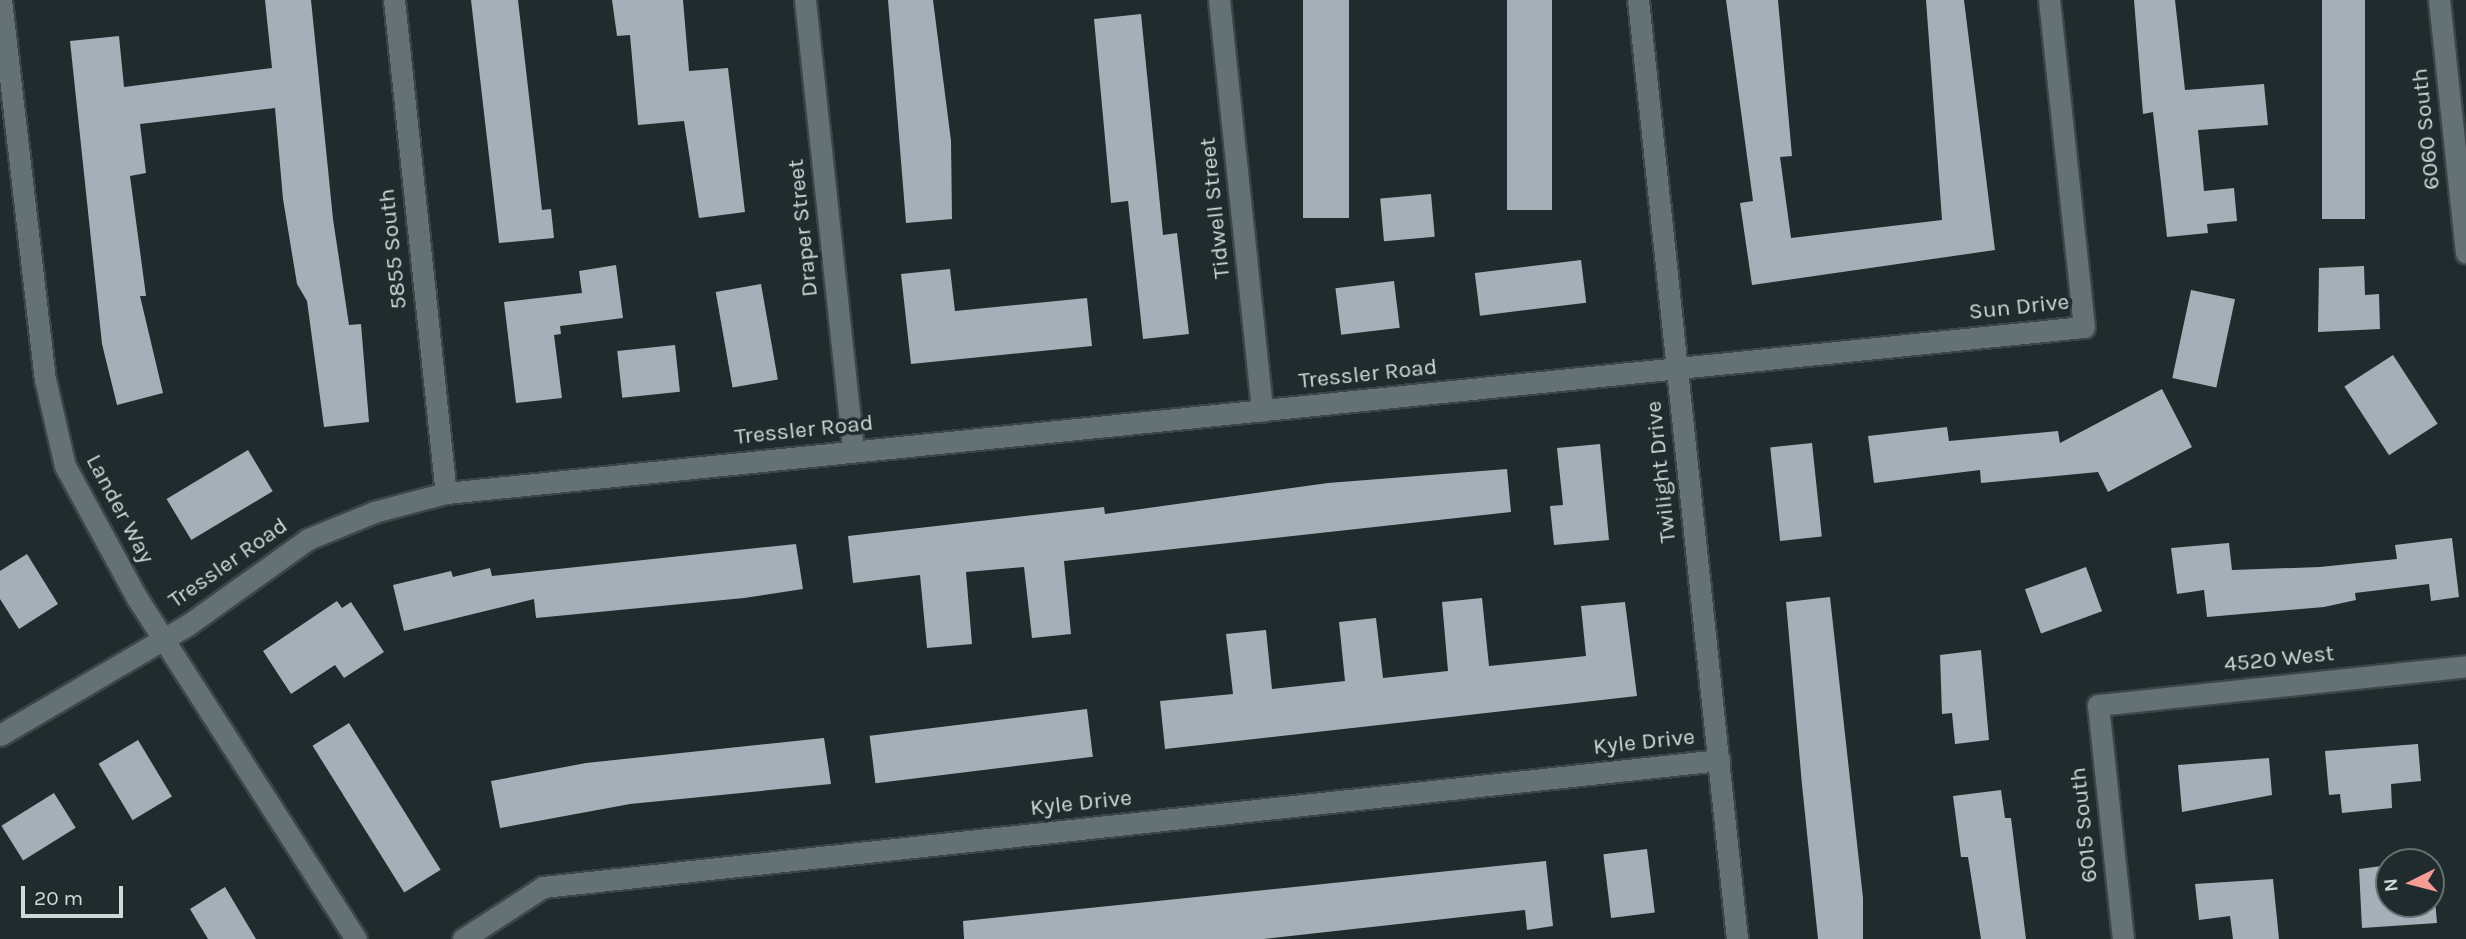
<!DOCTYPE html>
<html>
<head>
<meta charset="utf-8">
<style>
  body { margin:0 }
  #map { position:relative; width:2466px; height:939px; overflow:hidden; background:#1f2b2d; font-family:Karla,sans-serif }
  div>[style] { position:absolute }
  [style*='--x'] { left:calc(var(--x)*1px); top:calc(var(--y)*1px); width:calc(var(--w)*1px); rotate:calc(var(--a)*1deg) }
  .building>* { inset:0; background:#a6afb8; transform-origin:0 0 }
  .roads { filter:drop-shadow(2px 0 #3c4648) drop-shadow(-2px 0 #3c4648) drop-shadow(0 2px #3c4648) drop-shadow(0 -2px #3c4648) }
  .minor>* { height:21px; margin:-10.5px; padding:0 10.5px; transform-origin:10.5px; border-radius:10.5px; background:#647275 }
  span { translate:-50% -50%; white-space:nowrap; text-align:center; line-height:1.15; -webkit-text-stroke:7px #1f2b2d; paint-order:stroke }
  .street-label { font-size:23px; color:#d1d8da }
  .north { position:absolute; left:2375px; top:848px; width:70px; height:70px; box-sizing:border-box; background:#1f2b2d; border:2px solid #667072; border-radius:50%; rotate:264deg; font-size:19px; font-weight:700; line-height:28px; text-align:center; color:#d1d8da }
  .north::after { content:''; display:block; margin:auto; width:24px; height:32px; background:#f59c95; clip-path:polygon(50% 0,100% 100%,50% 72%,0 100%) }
  .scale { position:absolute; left:21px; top:886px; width:102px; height:32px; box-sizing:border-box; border:4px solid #d1d8da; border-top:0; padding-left:9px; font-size:21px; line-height:24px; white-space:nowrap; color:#d1d8da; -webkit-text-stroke:5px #1f2b2d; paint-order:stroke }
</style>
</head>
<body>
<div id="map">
  <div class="building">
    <i style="clip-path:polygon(265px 0,311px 0,333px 219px,349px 325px,361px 324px,369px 422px,324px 427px,307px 301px,297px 284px,283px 199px,275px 108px,140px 124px,146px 173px,130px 176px,146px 296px,140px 296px,163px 393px,117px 405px,102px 344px,70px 41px,119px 36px,124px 87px,272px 68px)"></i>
    <i style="clip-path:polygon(471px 0,518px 0,542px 210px,551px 209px,554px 238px,499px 243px)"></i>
    <i style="clip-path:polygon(612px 0,683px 0,689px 71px,728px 68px,745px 212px,699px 218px,684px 121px,638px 125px,630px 35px,617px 36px)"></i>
    <i style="clip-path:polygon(888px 0,933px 0,951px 141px,952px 219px,906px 223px)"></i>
    <i style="left:1303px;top:0;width:46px;height:218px"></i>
    <i style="left:1507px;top:0;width:45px;height:210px"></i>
    <i style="clip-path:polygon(1726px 0,1778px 0,1792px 156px,1780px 157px,1791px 238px,1942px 220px,1926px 0,1964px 0,1995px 250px,1752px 285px,1740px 203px,1753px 201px)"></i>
    <i style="clip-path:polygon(2134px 0,2175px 0,2185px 90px,2264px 84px,2268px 125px,2198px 130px,2204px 191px,2234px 188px,2237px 221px,2207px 224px,2208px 233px,2167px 237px,2153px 112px,2143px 114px)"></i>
    <i style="left:2322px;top:0;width:43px;height:219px"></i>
    <i style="clip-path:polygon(1141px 14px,1163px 235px,1177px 233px,1189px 334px,1143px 339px,1128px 201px,1111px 203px,1094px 19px)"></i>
    <i style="left:1431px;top:194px;width:43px;height:51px;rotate:85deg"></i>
    <i style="left:1581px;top:260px;width:43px;height:107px;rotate:83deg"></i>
    <i style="clip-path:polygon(616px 265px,623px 318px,560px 326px,561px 334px,554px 335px,562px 398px,516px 403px,504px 302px,582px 293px,579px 271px)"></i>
    <i style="clip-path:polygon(2364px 266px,2365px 295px,2379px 294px,2380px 329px,2318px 332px,2319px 268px)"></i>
    <i style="clip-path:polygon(950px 269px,955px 311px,1087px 298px,1092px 346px,911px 364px,901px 274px)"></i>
    <i style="left:1394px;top:281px;width:47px;height:59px;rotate:83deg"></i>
    <i style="left:761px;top:284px;width:97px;height:46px;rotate:80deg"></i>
    <i style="left:2191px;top:290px;width:45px;height:90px;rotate:12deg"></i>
    <i style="left:675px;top:345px;width:47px;height:58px;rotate:84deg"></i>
    <i style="left:2393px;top:355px;width:82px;height:58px;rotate:57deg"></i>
    <i style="clip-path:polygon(2162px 389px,2192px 447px,2108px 492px,2098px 472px,1981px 483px,1980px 470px,1874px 483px,1868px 436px,1947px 427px,1949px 441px,2058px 431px,2060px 443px)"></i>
    <i style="left:1812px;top:443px;width:94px;height:42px;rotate:84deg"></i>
    <i style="clip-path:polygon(1600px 444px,1609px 540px,1554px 545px,1550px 506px,1563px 505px,1557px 448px)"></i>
    <i style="left:248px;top:450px;width:48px;height:95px;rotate:59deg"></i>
    <i style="clip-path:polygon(1507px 469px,1511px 512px,1064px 561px,1071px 634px,1032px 638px,1024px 567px,966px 572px,972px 644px,927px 648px,920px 575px,853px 583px,848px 536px,1104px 507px,1105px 514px,1328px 483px)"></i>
    <i style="clip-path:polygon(2452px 538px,2459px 597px,2431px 601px,2429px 584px,2355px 593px,2356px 600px,2324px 607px,2207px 617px,2204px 590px,2177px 594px,2171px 548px,2229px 543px,2232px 570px,2320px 567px,2397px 559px,2395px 545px)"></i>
    <i style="clip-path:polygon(796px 544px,803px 589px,744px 598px,536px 618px,534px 599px,404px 631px,393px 585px,451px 571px,453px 577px,490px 568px,492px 576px)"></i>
    <i style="clip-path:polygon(27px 554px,58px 604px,19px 629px,0 599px,0 571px)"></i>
    <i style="left:2086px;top:567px;width:47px;height:65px;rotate:70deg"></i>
    <i style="clip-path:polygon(1830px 597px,1863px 898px,1863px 939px,1818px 939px,1802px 785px,1786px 602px)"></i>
    <i style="clip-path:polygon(1482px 598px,1489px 666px,1586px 656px,1581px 606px,1625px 602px,1637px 696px,1165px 749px,1160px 701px,1233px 694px,1226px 634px,1266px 630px,1272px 689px,1345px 681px,1339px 622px,1376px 618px,1383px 678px,1448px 671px,1442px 602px)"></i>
    <i style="clip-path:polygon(337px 601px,342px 608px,351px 602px,384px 652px,344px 678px,335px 665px,291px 694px,263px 651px)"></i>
    <i style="clip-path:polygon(1981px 650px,1989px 740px,1955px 744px,1952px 713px,1942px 714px,1940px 655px)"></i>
    <i style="left:1087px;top:709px;width:48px;height:219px;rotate:83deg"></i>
    <i style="left:349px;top:723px;width:173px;height:43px;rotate:58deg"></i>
    <i style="clip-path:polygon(824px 738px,831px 784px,630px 804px,500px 828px,491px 781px,586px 763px)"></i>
    <i style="left:138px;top:740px;width:66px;height:46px;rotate:59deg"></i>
    <i style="clip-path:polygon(2418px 744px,2421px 781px,2391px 784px,2392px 808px,2342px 813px,2340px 794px,2329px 795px,2325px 751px)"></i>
    <i style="clip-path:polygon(2269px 758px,2272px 795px,2182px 812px,2178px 765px)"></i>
    <i style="clip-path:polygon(2001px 790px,2005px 818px,2011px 818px,2026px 939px,1981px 939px,1968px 857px,1961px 857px,1953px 796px)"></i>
    <i style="left:54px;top:793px;width:41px;height:62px;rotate:58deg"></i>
    <i style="left:1647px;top:849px;width:64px;height:44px;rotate:83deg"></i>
    <i style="clip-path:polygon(1546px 861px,1553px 926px,1527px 930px,1525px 910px,1264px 939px,964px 939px,963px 921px)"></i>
    <i style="clip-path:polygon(2389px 865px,2389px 904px,2431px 904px,2434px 888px,2437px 923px,2362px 928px,2359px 869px)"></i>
    <i style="clip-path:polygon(2273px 879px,2279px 939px,2233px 939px,2230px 916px,2199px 920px,2195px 884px)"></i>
    <i style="clip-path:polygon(225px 887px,256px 939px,208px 939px,190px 909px)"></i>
  </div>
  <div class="roads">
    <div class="minor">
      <i style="--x:1;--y:0;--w:382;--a:83.4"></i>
      <i style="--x:45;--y:379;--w:89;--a:77.1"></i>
      <i style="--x:65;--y:466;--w:150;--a:61.4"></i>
      <i style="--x:137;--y:598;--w:405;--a:57.3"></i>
      <i style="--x:394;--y:0;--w:496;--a:84"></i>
      <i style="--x:805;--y:0;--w:454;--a:83.9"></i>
      <i style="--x:1219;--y:0;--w:413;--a:84"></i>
      <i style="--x:1638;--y:0;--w:944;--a:83.98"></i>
      <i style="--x:2439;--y:0;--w:254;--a:83.9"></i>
      <i style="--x:0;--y:735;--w:219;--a:-30.4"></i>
      <i style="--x:189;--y:624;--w:146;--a:-35.5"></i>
      <i style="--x:308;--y:539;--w:71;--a:-22.2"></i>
      <i style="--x:374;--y:512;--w:74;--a:-14.8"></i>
      <i style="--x:446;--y:493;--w:1646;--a:-5.79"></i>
      <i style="--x:2084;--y:327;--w:329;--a:-96.1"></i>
      <i style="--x:463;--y:939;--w:95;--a:-33"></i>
      <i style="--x:543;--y:887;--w:1183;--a:-6.16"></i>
      <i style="--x:2123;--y:939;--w:235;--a:-96.1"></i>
      <i style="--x:2098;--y:705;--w:370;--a:-6"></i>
    </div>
  </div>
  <div class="street-label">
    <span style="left:2426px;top:129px;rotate:-96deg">6060 South</span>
    <span style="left:1215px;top:208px;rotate:-96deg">Tidwell Street</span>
    <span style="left:803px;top:228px;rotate:-96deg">Draper Street</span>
    <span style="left:393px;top:249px;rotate:-96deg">5855 South</span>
    <span style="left:2019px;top:307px;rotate:-6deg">Sun Drive</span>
    <span style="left:1368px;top:374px;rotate:-6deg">Tressler Road</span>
    <span style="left:804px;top:430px;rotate:-6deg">Tressler Road</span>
    <span style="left:1661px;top:472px;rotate:-96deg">Twilight Drive</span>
    <span style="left:120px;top:509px;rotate:62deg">Lander Way</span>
    <span style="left:228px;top:563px;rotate:-35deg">Tressler Road</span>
    <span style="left:2279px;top:659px;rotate:-6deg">4520 West</span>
    <span style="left:1644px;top:742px;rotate:-6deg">Kyle Drive</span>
    <span style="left:1081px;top:803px;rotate:-6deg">Kyle Drive</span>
    <span style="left:2084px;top:825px;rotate:-96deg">6015 South</span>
  </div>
  <div class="north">N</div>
  <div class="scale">20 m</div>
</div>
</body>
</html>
